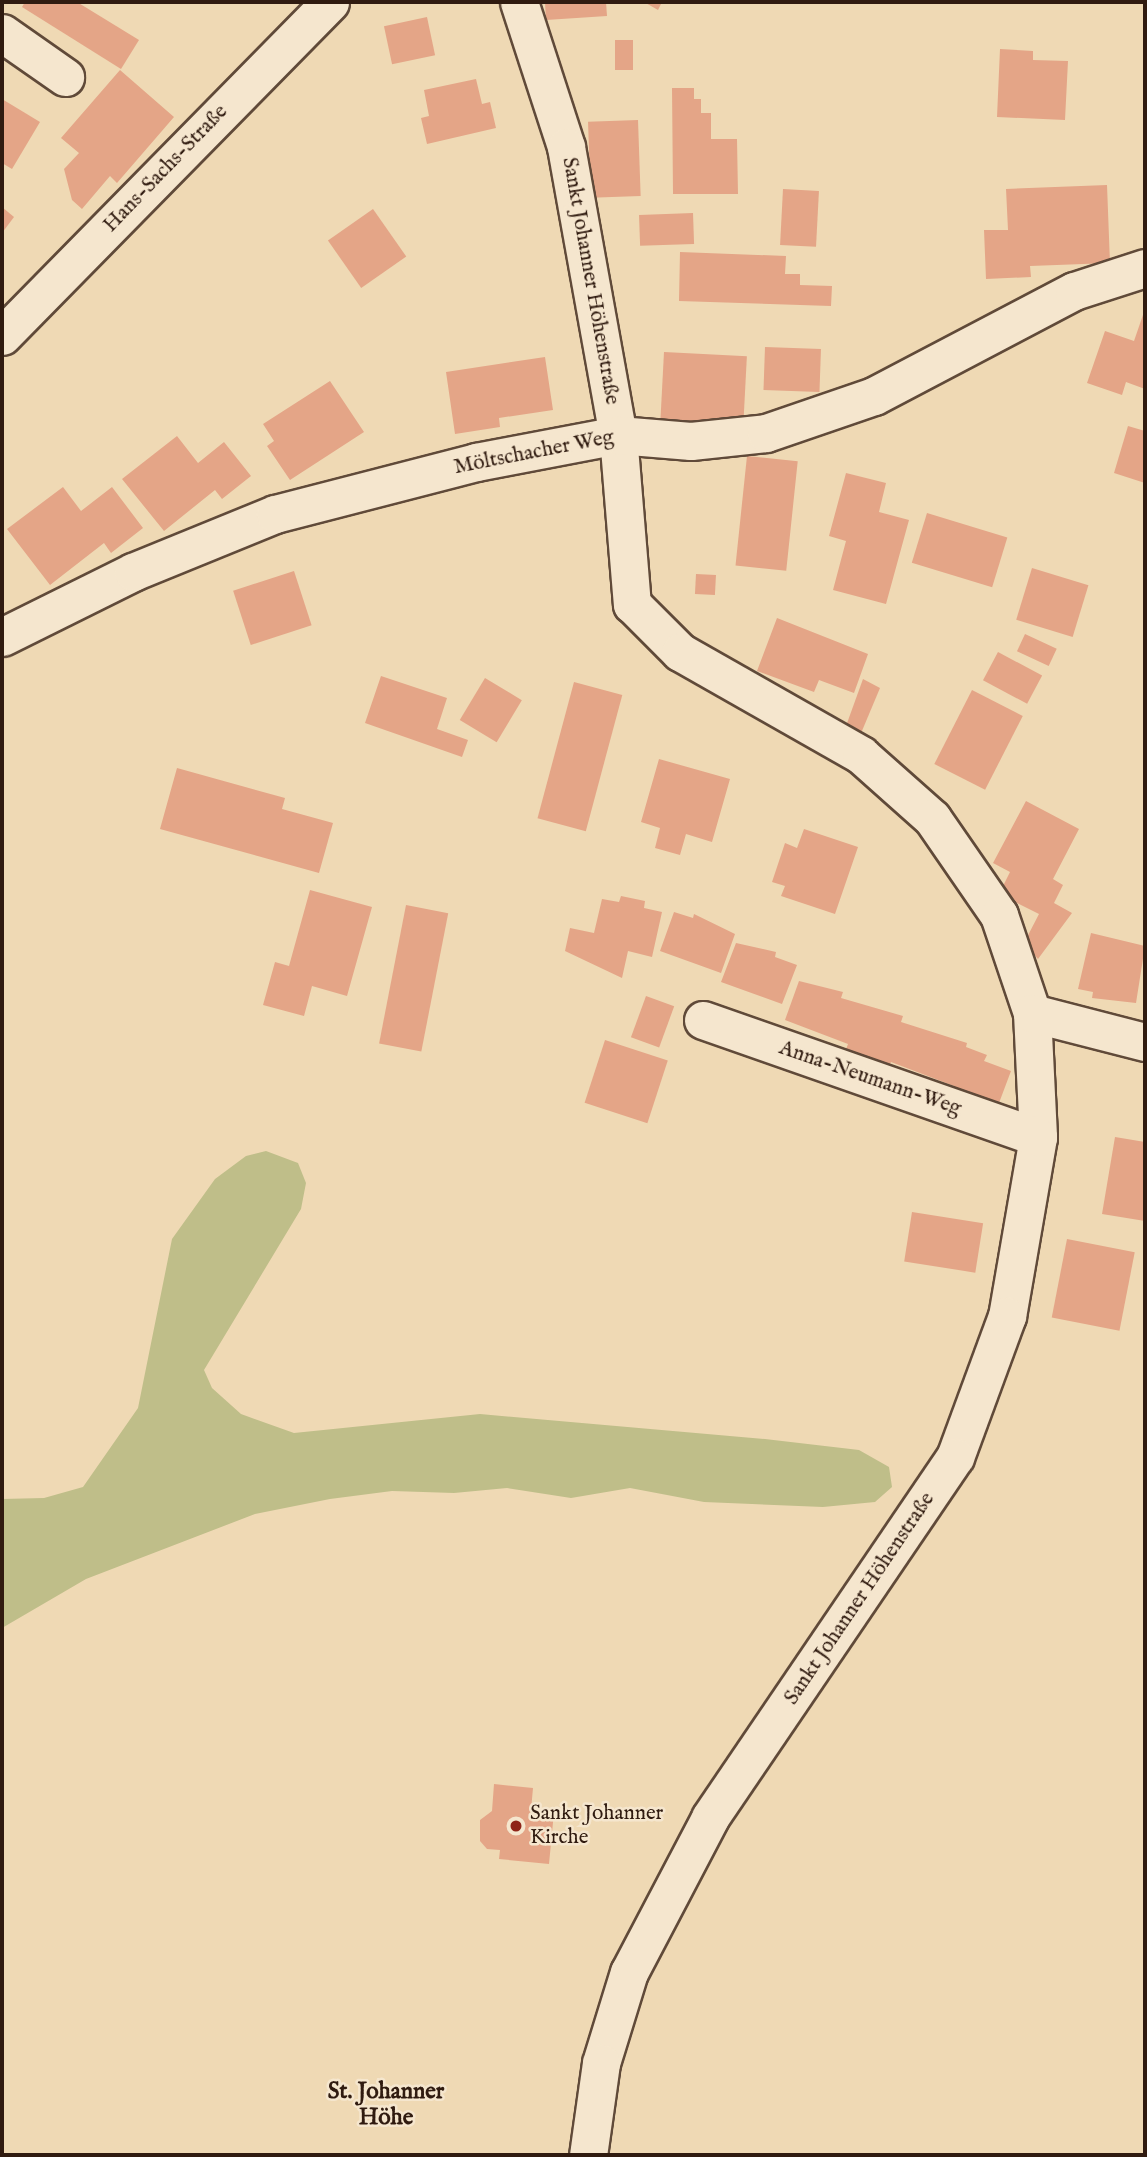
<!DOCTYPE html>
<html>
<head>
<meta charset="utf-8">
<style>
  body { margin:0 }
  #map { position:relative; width:1147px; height:2157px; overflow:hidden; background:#efd9b4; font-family:"IM FELL English",serif }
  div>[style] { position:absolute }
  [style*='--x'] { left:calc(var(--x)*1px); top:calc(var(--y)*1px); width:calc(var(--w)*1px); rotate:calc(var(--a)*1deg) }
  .green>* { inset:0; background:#bfbe89 }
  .building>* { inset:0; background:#e4a587; transform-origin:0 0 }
  .roads { filter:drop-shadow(2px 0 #604a39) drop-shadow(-2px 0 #604a39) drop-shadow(0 2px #604a39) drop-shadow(0 -2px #604a39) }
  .minor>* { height:37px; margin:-18.5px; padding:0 18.5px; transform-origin:18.5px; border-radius:18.5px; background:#f5e6ce }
  .dots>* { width:19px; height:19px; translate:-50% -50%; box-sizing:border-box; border:4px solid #f5e6ce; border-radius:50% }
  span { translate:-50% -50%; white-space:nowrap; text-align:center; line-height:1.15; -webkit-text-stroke:5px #f5e6ce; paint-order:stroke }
  .street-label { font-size:21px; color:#301b10 }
  .poi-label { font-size:21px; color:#301b10 }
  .left { translate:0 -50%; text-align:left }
  .neighbourhood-label { font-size:23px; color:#301b10; font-weight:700 }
  .frame { position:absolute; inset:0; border:4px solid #301b10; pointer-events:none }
</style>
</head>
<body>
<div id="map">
  <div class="green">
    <i style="clip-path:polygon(266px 1151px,298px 1163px,306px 1183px,301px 1209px,204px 1370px,212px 1388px,241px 1414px,294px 1433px,480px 1414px,765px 1439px,859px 1450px,889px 1467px,892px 1487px,875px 1502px,823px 1507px,704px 1502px,630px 1488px,571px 1498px,507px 1488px,454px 1493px,392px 1491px,330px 1499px,255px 1514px,86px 1579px,2px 1628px,2px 1499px,44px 1498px,83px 1487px,138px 1408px,172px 1239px,215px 1179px,246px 1156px)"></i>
  </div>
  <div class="building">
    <i style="clip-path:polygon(25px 2px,77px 2px,139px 40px,121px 69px,22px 7px)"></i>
    <i style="clip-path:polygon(545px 2px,606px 2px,607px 16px,546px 20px)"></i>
    <i style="clip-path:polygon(644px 2px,662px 2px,658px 10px)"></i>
    <i style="left:427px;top:17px;width:39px;height:44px;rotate:78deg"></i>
    <i style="left:615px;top:40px;width:18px;height:30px"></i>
    <i style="clip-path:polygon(1000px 49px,1033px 51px,1033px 60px,1068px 61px,1065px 120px,997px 117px)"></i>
    <i style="clip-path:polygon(120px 70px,174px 117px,117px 183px,110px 176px,82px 209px,72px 200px,64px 169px,79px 153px,61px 138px)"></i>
    <i style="clip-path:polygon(476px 79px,482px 104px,490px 102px,496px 128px,427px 144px,421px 118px,429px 116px,424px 90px)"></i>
    <i style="clip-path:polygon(672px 88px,694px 88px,694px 99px,701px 99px,701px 113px,711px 113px,711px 139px,737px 139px,738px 194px,673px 194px)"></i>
    <i style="clip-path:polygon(2px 99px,40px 122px,12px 169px,2px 163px)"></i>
    <i style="left:638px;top:120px;width:76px;height:50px;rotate:88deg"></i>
    <i style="clip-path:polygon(1107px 185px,1110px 263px,1030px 266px,1031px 277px,986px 279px,984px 230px,1008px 230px,1006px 189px)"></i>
    <i style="left:783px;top:189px;width:36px;height:56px;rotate:3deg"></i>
    <i style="clip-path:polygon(2px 207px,14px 217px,2px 233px)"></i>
    <i style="left:373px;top:209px;width:58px;height:55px;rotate:55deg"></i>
    <i style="left:693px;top:213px;width:31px;height:54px;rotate:88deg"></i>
    <i style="clip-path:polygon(680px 252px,786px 256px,785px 274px,800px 274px,800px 285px,832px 286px,831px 306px,679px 301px)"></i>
    <i style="clip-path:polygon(1145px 309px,1145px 389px,1126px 382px,1122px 395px,1087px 383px,1105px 331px,1134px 341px)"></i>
    <i style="left:765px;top:347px;width:56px;height:43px;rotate:2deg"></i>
    <i style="left:664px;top:352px;width:83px;height:69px;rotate:3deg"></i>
    <i style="clip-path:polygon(545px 357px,553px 410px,499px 418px,500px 427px,455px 434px,446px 372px)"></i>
    <i style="clip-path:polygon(330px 381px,364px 432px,290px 480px,267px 446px,274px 441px,263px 424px)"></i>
    <i style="clip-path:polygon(1128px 426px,1145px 431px,1145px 483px,1114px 473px)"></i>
    <i style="clip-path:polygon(177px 436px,198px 463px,224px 442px,251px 476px,222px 499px,215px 490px,164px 531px,122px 479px)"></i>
    <i style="left:747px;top:456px;width:51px;height:110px;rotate:6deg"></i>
    <i style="clip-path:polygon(846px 473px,886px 483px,879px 512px,909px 520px,886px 604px,833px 590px,846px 541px,829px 536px)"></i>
    <i style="clip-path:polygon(63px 487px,81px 511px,112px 487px,143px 528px,111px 553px,104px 543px,50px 585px,7px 529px)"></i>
    <i style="left:927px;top:513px;width:84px;height:52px;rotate:17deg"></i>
    <i style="left:1032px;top:568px;width:59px;height:54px;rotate:17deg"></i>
    <i style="left:294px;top:571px;width:57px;height:64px;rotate:72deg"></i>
    <i style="left:696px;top:574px;width:20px;height:20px;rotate:3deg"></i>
    <i style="clip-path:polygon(777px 618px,868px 654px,854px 693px,819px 680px,814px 692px,757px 671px)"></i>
    <i style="left:1025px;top:634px;width:35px;height:19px;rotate:25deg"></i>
    <i style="left:998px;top:652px;width:50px;height:32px;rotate:28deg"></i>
    <i style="clip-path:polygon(381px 676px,447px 698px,437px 729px,468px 740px,462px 757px,365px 723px)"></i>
    <i style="left:485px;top:678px;width:43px;height:49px;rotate:31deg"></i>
    <i style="clip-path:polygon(863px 679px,880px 688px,859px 738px,846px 726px)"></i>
    <i style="left:574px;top:682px;width:50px;height:141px;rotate:15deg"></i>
    <i style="left:972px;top:690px;width:57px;height:83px;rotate:27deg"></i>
    <i style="clip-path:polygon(659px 759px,730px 779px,712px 842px,686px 834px,680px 855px,655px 848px,660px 828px,641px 822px)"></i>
    <i style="clip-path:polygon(177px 768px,285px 798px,282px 809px,333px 823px,319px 873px,160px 829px)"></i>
    <i style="clip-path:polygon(1026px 801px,1079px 829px,1053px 879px,1063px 885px,1054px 903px,1072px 913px,1038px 959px,1024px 943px,1039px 914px,999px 894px,1010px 872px,993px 863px)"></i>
    <i style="clip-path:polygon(804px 829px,858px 847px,835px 914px,781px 896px,785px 886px,772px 882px,785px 843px,797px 848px)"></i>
    <i style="clip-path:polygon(310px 890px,372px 907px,347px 996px,312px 986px,304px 1016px,263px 1005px,275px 962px,289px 966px)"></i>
    <i style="clip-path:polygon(621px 896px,645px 901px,644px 908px,662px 912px,652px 957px,628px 951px,622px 978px,565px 951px,570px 928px,594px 933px,602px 899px,619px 902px)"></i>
    <i style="left:406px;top:905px;width:43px;height:141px;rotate:11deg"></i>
    <i style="clip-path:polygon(674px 912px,693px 918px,694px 914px,735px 934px,721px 973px,660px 951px)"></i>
    <i style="clip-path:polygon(1091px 933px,1145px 946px,1136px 1003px,1092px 998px,1093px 992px,1078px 989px)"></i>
    <i style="clip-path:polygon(736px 943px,776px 952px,775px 957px,797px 965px,782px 1004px,721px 982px)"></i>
    <i style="clip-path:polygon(799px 981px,843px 992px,841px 998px,903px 1016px,901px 1022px,967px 1043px,966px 1047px,987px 1055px,984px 1061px,1011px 1071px,996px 1111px,951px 1094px,954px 1086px,891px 1062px,888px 1068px,845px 1052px,848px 1044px,785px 1020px)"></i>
    <i style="left:646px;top:996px;width:30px;height:44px;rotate:20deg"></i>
    <i style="left:605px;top:1040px;width:66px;height:66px;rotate:18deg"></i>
    <i style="clip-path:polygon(1115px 1137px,1145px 1142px,1145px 1221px,1102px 1214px)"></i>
    <i style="left:912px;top:1212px;width:72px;height:50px;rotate:9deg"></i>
    <i style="left:1067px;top:1239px;width:69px;height:80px;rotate:11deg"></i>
    <i style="clip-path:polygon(494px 1784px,533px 1788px,531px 1810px,554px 1812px,549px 1864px,499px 1859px,500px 1850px,487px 1849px,480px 1841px,480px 1820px,492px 1811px)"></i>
  </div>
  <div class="roads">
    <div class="minor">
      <i style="--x:519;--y:2;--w:152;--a:72"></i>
      <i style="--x:566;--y:147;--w:293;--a:79.8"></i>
      <i style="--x:618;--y:435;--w:170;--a:85.3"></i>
      <i style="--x:632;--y:604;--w:68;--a:45"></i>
      <i style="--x:680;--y:652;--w:208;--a:29.6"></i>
      <i style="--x:861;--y:755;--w:95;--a:41.6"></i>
      <i style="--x:932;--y:818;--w:118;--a:55.4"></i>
      <i style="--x:999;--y:915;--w:103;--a:71.4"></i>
      <i style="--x:1032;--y:1013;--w:124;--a:87.2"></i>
      <i style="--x:1038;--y:1137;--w:182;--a:99.8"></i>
      <i style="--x:1007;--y:1316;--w:150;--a:110.2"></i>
      <i style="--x:955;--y:1457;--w:436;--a:124.2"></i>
      <i style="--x:710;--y:1818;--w:174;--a:117.7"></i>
      <i style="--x:629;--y:1972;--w:95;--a:107.1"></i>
      <i style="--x:601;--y:2063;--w:93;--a:98"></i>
      <i style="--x:2;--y:33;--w:77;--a:34.9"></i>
      <i style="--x:2;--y:336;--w:468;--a:-45.5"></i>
      <i style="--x:2;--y:637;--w:146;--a:-26.4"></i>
      <i style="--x:133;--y:572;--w:153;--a:-22.2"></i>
      <i style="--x:275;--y:514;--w:208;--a:-14.5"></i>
      <i style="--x:476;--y:462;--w:145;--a:-10.8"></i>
      <i style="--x:618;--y:435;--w:73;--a:4.7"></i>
      <i style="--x:691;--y:441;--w:75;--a:-6.1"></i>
      <i style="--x:766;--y:433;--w:114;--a:-18.9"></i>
      <i style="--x:874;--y:396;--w:226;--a:-27.7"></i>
      <i style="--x:1074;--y:291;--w:75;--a:-17.9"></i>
      <i style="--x:1032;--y:1013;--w:117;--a:14.4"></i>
      <i style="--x:703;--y:1020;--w:355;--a:19.3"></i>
    </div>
  </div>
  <div class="dots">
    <i style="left:516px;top:1826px;background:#8f2418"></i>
  </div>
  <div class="street-label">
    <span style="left:166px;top:169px;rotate:-46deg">Hans-Sachs-Straße</span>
    <span style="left:590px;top:281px;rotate:80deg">Sankt Johanner Höhenstraße</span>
    <span style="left:534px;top:453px;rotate:-11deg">Möltschacher Weg</span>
    <span style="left:870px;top:1079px;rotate:19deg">Anna-Neumann-Weg</span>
    <span style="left:860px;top:1599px;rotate:-56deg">Sankt Johanner Höhenstraße</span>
  </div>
  <div class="poi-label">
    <span class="left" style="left:530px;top:1826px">Sankt Johanner<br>Kirche</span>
  </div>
  <div class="neighbourhood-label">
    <span style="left:386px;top:2105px">St. Johanner<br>Höhe</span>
  </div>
  <div class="frame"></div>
</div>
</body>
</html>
